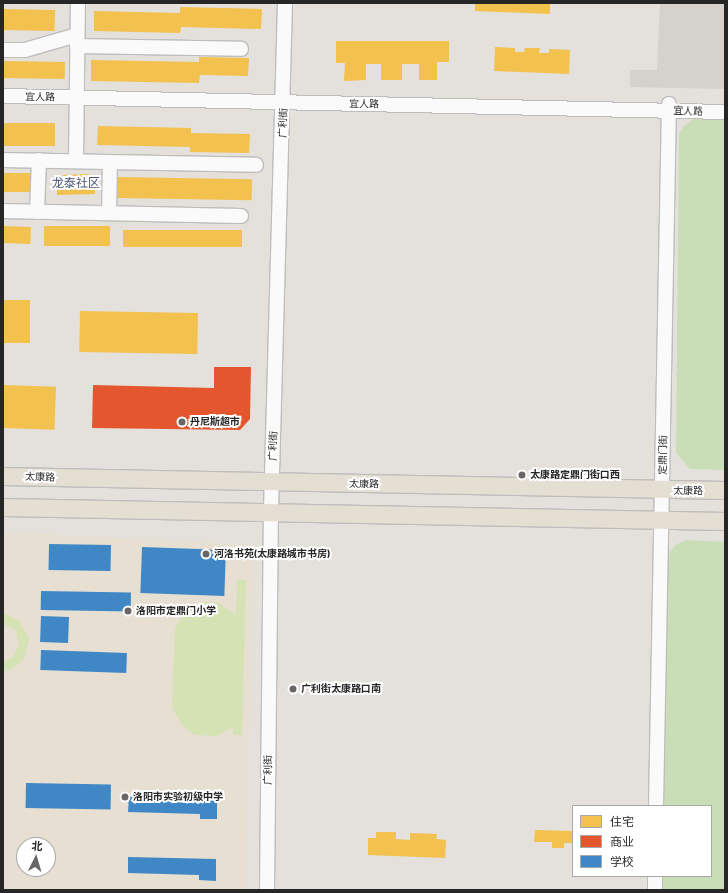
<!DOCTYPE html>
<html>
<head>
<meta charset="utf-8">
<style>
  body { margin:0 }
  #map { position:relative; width:728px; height:893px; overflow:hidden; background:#e4e1dc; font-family:"Titillium Web","Noto Sans SC",sans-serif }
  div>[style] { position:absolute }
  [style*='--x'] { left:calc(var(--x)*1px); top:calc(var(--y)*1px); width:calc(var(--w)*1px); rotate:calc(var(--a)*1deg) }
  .education>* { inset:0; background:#e7dfd1 }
  .green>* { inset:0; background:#c9deb7 }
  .pitch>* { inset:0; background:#d4e2b4 }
  .plaza>* { inset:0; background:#d5d1cc }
  .homes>* { inset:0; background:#f2c14e; transform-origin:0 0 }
  .shops>* { inset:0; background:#e4572e }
  .schools>* { inset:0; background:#3f88c5; transform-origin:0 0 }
  .roads { filter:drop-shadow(1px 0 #bebdbd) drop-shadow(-1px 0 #bebdbd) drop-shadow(0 1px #bebdbd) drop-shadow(0 -1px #bebdbd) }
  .minor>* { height:14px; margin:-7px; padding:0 7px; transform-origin:7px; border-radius:7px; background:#fbfafa }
  .major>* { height:17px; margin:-8.5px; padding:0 8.5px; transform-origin:8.5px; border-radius:8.5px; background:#e4ded3 }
  .dots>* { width:11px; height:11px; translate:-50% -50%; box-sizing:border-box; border:2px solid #fff; border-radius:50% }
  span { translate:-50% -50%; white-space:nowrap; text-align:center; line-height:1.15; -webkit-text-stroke:4px #fff; paint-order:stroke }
  .street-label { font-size:10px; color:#262626 }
  .poi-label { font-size:10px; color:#262626; font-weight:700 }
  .left { translate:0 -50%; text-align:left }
  .quarter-label { font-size:12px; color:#4b5573 }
  .frame { position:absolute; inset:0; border:4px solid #262626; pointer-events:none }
  .legend { position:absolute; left:572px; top:805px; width:140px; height:72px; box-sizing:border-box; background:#fff; border:1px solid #a8a8a8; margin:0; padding:5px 7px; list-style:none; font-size:12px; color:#262626 }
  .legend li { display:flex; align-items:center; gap:8px; height:20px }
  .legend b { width:20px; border:1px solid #a8a8a8 }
  .north { position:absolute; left:16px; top:837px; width:40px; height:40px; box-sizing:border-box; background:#fff; border:1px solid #a8a8a8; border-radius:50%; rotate:5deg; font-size:11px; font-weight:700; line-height:16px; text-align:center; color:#262626 }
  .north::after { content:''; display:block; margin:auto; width:14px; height:18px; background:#686766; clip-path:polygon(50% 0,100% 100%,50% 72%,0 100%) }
</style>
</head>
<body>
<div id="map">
  <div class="education">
    <i style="clip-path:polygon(evenodd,3px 532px,254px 545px,245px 890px,3px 890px,3px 532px,24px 845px,48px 845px,48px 869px,24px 869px,24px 845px)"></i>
  </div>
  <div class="green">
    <i style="clip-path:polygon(693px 119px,725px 120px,725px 470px,690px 469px,676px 453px,679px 134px,684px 126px)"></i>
    <i style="clip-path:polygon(686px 540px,725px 542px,725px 890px,662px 890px,663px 876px,711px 876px,711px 806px,664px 806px,667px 557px,675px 545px)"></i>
  </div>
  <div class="pitch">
    <i style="clip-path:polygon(237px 579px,246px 580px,242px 735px,233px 735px,233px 726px,217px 736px,195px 735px,183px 727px,172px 708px,175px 629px,185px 611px,204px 602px,219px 603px,236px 615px)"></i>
    <i style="clip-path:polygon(3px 613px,20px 621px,29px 639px,24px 659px,14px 668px,3px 672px,3px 662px,13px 657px,19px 645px,16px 631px,3px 623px)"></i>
  </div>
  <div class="plaza">
    <i style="clip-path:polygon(660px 3px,725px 3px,725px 89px,630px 87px,630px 70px,657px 70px)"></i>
  </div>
  <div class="homes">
    <i style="clip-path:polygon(475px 3px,550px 3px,550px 14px,475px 11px)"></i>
    <i style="clip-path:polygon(180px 7px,262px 9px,261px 29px,181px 27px,180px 33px,94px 31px,94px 11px,180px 13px)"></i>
    <i style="left:3px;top:9px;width:52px;height:21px;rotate:1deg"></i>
    <i style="clip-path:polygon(336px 41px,449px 41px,449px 62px,437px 62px,437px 80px,419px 80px,419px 64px,402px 64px,402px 80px,381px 80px,381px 64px,366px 64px,366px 80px,344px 81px,345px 63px,336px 63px)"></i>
    <i style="clip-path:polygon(495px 47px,515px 48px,515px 52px,524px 52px,525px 48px,540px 48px,539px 53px,549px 53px,549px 49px,570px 50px,569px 74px,494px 71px)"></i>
    <i style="clip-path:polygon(199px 57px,249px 58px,248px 76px,200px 75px,199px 83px,91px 81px,91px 60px,199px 62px)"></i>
    <i style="left:3px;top:61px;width:62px;height:17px;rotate:1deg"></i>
    <i style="left:3px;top:123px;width:52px;height:23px"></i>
    <i style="clip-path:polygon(98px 126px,191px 128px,191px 133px,250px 134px,249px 153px,190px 152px,190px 147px,97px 145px)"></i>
    <i style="left:3px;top:173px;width:30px;height:19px"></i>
    <i style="clip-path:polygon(89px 174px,89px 182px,95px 182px,95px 194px,57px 195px,57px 183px,63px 183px,63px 175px)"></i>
    <i style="left:118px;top:177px;width:134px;height:21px;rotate:1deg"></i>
    <i style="left:3px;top:226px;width:28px;height:17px;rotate:2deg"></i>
    <i style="left:44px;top:226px;width:66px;height:20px"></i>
    <i style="left:123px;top:230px;width:119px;height:17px"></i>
    <i style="left:3px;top:300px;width:27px;height:43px"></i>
    <i style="left:80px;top:311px;width:118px;height:41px;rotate:1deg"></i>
    <i style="left:3px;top:385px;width:53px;height:43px;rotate:2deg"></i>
    <i style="clip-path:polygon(535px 830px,573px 831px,573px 843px,564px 843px,564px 848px,552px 848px,552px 842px,534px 842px)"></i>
    <i style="clip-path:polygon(376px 832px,396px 832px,396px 839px,410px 840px,410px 833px,437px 834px,436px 839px,446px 840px,445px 858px,368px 855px,368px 838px,376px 838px)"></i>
  </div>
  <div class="shops">
    <i style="clip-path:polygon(214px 367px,251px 367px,250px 419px,240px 430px,92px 428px,93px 385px,214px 388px)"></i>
  </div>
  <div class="schools">
    <i style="left:49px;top:544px;width:62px;height:26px;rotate:1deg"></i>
    <i style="left:142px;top:547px;width:84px;height:46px;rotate:2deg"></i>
    <i style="left:41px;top:591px;width:90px;height:19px;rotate:1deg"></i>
    <i style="left:41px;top:616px;width:28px;height:26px;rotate:2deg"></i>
    <i style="left:41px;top:650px;width:86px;height:20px;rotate:2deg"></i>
    <i style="left:26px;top:783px;width:85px;height:25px;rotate:1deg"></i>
    <i style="clip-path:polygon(129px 796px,217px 798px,217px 819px,200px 819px,200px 814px,128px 812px)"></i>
    <i style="clip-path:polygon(128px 857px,216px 859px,216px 881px,199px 880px,199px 875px,128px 873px)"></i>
  </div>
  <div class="roads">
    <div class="minor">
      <i style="--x:77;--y:46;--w:164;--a:1"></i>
      <i style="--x:3;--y:50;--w:22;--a:0"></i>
      <i style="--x:25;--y:50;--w:54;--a:-16.1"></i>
      <i style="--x:3;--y:96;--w:722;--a:1.27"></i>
      <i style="--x:3;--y:160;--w:253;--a:1.1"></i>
      <i style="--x:76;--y:161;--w:158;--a:-89.3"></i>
      <i style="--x:3;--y:211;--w:238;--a:1.2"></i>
      <i style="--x:37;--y:212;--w:52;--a:-87.8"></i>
      <i style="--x:109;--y:213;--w:51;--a:-88.9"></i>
      <i style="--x:656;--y:806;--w:702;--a:-88.94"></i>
      <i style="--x:267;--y:890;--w:380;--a:-89.4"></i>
      <i style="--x:271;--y:510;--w:507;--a:-88.42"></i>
      <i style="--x:655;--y:890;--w:14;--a:-90"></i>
    </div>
    <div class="major">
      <i style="--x:3;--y:476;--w:722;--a:1.11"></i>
      <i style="--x:3;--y:507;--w:722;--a:1.11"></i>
    </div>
  </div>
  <div class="dots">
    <i style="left:182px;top:422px;background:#686766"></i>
    <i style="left:522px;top:475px;background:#686766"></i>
    <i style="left:206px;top:554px;background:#686766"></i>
    <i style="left:128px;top:611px;background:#686766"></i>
    <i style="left:293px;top:689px;background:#686766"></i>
    <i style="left:125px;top:797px;background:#686766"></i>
  </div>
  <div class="street-label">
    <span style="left:40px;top:97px;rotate:1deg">宜人路</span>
    <span style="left:364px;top:104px;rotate:1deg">宜人路</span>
    <span style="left:688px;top:111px;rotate:2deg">宜人路</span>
    <span style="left:283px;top:123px;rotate:-88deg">广利街</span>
    <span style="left:273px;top:446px;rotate:-88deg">广利街</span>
    <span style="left:663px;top:455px;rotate:-89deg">定鼎门街</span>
    <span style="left:40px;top:477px;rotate:2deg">太康路</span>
    <span style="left:364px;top:484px;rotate:1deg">太康路</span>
    <span style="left:688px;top:491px">太康路</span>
    <span style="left:268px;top:770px;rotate:-89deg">广利街</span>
  </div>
  <div class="poi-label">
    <span class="left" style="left:190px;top:422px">丹尼斯超市</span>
    <span class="left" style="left:530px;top:475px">太康路定鼎门街口西</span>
    <span class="left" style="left:214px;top:554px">河洛书苑(太康路城市书房)</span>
    <span class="left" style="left:136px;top:611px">洛阳市定鼎门小学</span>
    <span class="left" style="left:301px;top:689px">广利街太康路口南</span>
    <span class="left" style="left:133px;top:797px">洛阳市实验初级中学</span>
  </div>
  <div class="quarter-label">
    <span style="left:76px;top:183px">龙泰社区</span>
  </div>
  <div class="frame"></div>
  <ul class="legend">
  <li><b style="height:11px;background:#f2c14e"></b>住宅</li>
  <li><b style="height:11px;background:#e4572e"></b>商业</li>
  <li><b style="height:11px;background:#3f88c5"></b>学校</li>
  </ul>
  <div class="north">北</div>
</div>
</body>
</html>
